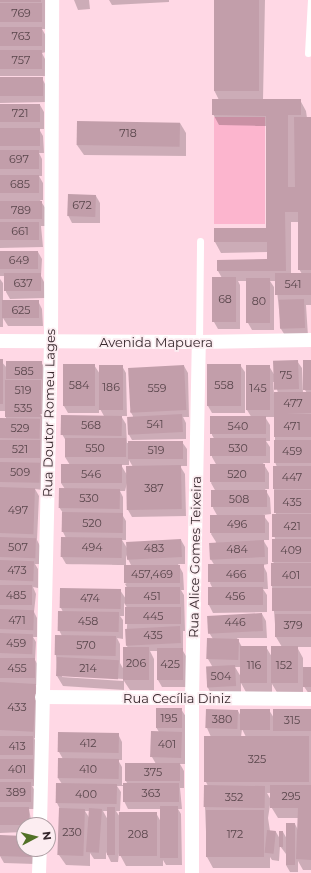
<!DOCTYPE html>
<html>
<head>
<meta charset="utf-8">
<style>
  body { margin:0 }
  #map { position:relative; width:311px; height:873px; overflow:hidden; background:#ffd8e5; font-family:Montserrat,sans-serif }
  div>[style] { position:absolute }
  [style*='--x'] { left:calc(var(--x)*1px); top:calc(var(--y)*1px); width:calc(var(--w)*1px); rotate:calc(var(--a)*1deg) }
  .green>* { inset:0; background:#fcb5ce; transform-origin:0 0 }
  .shadow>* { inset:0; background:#0003 }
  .building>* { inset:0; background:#c29eaa; transform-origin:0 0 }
  .service>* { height:7px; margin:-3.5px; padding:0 3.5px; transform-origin:3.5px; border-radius:3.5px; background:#fff }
  .minor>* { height:14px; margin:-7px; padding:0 7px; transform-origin:7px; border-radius:7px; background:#fff }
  span { translate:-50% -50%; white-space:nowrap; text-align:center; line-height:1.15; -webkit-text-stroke:3.5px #fcedf1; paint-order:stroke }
  .number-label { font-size:11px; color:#5a464c }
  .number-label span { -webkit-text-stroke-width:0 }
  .street-label { font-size:13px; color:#37282d }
  .north { position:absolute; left:16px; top:817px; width:40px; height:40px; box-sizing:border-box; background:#fcedf1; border:1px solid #ad9ea3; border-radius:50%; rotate:83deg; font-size:11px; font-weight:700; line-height:16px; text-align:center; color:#37282d }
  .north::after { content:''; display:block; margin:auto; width:14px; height:18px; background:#527127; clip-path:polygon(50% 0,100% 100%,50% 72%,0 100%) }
</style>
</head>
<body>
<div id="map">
  <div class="green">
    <i style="left:214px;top:117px;width:51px;height:107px"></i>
  </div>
  <div class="shadow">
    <i style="clip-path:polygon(0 0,45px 0,45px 29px,42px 29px,46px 36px,46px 52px,42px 53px,45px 59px,45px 76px,0 76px)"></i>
    <i style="clip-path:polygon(74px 0,89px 0,90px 9px,78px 10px)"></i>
    <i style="clip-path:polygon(109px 0,169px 0,169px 2px,112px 5px)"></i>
    <i style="clip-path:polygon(evenodd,215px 0,265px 0,263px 100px,300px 100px,306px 111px,307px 118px,311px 118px,311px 305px,306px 305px,308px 336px,286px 337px,281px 329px,276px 281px,270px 281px,274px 287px,274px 330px,252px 330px,248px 323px,247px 281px,238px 281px,240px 285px,240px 329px,218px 329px,214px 322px,222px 278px,218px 271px,268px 260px,268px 252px,221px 253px,215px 242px,267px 229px,267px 126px,219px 125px,213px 114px,219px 100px,214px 90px,215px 0,291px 222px,299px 222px,299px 269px,302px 274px,291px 274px,291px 222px)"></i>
    <i style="clip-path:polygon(0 78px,42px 78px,46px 86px,46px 102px,0 103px)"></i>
    <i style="clip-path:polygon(0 105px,40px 105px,44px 112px,44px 129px,39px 129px,43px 136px,44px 153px,39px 153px,42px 159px,42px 176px,39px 176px,43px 183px,43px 200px,40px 200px,46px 209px,46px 226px,41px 226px,43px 247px,0 248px)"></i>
    <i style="clip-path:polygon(180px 123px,186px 133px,186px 156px,84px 155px,77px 145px)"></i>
    <i style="clip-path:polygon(96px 196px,100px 203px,100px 223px,72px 223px,68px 215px)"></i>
    <i style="clip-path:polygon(0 252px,38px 252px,42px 259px,41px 276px,44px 282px,45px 298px,10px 299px,6px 292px,5px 276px,0 276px)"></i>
    <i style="clip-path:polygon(0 279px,3px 283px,3px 302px,38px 301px,42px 309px,43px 326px,8px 326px,3px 318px,3px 327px,0 327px)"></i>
    <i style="clip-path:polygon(0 360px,7px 368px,41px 362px,46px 370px,45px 424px,42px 424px,43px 466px,41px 466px,44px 471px,43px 490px,35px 489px,39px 496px,37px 540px,40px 546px,40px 564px,35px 564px,38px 569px,38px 588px,33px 587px,36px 594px,34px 612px,37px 618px,37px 637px,33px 637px,36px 642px,35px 660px,39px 667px,39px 685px,35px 685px,39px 692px,37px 738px,34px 738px,37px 744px,37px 786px,32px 786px,35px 791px,35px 809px,29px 809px,32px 825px,24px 825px,24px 832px,0 833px,0 419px,6px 419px,6px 411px,0 411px)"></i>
    <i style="clip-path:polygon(evenodd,297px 361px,302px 368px,303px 393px,307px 393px,305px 390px,311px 361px,311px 647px,297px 647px,303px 658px,303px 668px,311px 668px,311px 697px,303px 685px,303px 694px,278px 694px,272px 684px,272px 694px,247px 694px,241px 683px,241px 696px,213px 697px,207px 686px,212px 666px,208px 659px,213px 639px,208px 631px,262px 614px,266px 621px,267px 638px,237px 638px,242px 647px,266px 647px,272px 657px,282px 647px,276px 637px,272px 586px,275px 540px,273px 515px,276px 515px,274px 488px,277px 467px,275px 462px,275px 417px,265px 417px,270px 425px,270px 441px,266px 441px,270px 447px,270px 463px,263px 463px,269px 473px,269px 489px,265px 489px,270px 498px,271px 514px,263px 515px,269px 523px,269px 540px,263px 540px,268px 548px,268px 564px,263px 565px,267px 573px,268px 589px,263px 589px,267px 595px,267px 612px,213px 613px,209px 605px,213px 589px,210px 583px,215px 566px,210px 558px,216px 542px,211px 534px,218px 517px,213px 508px,216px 492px,211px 483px,217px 466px,212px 457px,211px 441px,215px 440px,212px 435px,211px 419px,252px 418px,247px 410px,269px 366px,275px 376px,297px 361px,273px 382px,275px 382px,278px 393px,274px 394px,273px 382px,297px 361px,235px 667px,241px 667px,241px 677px,235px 667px)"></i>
    <i style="clip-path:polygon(evenodd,94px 365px,100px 374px,122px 366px,126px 373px,127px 416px,121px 416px,126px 424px,127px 443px,182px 442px,187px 449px,187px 466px,180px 466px,185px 474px,186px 516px,132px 517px,128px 510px,127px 483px,125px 491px,120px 491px,123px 497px,123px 516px,126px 521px,126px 540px,122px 540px,127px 548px,181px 540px,185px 547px,185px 564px,178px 564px,183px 573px,184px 590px,181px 590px,184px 595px,185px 631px,183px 631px,183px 651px,186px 656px,186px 687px,162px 687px,158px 680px,158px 651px,150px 651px,154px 659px,154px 690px,130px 690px,124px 681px,124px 690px,63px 686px,57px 676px,56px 655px,62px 636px,59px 630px,63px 612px,61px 608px,120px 590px,126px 599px,128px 589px,125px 584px,157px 566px,131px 565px,126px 555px,126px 565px,66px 564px,62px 557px,66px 538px,63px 532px,63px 513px,59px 507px,65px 489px,61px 483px,62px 465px,70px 465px,65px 457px,66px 441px,62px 434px,104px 416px,99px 407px,99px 413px,68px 413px,64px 406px,94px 365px,129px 460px,133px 467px,127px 475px,121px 465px,129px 465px,129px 460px,94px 365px,124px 603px,128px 609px,126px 644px,128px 648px,124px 670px,120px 663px,120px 644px,117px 638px,123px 639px,123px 620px,120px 616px,124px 616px,124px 603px,94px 365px,62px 675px,123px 679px,123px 681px,62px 677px,62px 675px)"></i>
    <i style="clip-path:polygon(240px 365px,245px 372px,245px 413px,212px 413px,208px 406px)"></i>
    <i style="clip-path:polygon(184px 366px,188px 373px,189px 417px,183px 417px,186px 423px,186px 439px,132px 440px,128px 433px,133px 416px,130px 411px)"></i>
    <i style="clip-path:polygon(evenodd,181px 709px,188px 720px,186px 764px,180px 764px,184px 771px,184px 788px,180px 788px,182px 809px,178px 809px,181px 814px,182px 865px,166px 865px,163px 860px,163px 866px,126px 866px,119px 853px,118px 862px,111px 862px,106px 852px,106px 859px,94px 859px,90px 853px,90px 866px,66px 865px,59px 855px,60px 809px,57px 803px,62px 784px,58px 778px,63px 759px,59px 752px,59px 733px,118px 734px,122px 742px,122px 760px,118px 760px,122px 767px,122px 785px,128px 785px,126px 781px,156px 764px,152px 757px,159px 732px,156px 727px,181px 709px,117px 786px,124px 786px,124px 801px,128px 809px,161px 809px,161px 822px,156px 813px,120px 817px,116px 811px,120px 811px,121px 792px,117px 786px,181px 709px,85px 811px,90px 811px,90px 819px,85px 811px,181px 709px,103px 811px,108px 811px,108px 820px,103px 811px)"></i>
    <i style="clip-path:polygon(evenodd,207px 710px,238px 711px,242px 718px,269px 710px,274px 718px,311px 710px,311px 870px,303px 870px,298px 861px,298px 872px,290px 872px,286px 865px,286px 854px,280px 846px,279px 861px,272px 860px,270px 857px,270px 868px,213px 868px,207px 857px,205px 807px,208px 786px,206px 782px,205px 737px,211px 737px,207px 728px,207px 710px,242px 729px,246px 737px,241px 737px,242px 729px,207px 710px,267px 793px,271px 793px,271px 800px,267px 793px,207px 710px,270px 805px,278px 818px,298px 818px,298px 830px,295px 824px,287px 839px,283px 832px,280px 839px,276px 832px,270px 831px,268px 818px,270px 805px)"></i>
    <i style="clip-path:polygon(24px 837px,24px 849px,35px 849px,35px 864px,4px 863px,0 856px)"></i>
  </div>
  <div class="building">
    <i style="left:0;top:0;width:41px;height:2px"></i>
    <i style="left:214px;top:0;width:45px;height:91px"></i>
    <i style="left:42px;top:3px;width:19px;height:42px;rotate:90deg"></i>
    <i style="left:0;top:27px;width:42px;height:19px"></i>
    <i style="left:42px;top:50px;width:19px;height:42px;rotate:90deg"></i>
    <i style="left:0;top:77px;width:43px;height:19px"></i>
    <i style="clip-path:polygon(212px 99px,301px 99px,301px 115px,288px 115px,288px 187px,295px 187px,294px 117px,311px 117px,311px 270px,298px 270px,298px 212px,285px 212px,286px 271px,217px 271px,217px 260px,267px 259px,267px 242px,214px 242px,214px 228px,266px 228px,266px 116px,212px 115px)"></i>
    <i style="left:0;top:104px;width:40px;height:18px"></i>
    <i style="left:77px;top:121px;width:103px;height:24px;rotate:1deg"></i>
    <i style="left:0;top:128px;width:40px;height:18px"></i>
    <i style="left:0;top:150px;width:39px;height:19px"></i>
    <i style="left:0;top:175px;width:39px;height:18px"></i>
    <i style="left:68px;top:194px;width:28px;height:22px;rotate:2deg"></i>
    <i style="left:0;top:201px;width:42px;height:18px"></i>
    <i style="left:0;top:222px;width:39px;height:18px"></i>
    <i style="left:0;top:251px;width:38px;height:18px"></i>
    <i style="left:41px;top:273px;width:18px;height:37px;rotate:90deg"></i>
    <i style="left:311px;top:273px;width:22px;height:36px;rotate:90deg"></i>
    <i style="left:212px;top:277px;width:24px;height:45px"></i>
    <i style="left:246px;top:278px;width:24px;height:45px"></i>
    <i style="left:304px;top:299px;width:29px;height:25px;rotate:88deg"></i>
    <i style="left:39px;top:300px;width:18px;height:37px;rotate:90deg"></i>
    <i style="left:0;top:359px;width:3px;height:45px"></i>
    <i style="left:298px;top:360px;width:29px;height:25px;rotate:88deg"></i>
    <i style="left:303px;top:360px;width:8px;height:30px"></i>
    <i style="left:42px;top:361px;width:18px;height:36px;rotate:90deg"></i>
    <i style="left:63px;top:364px;width:32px;height:42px"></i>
    <i style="left:207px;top:364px;width:34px;height:42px"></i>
    <i style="left:99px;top:365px;width:24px;height:45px"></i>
    <i style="left:184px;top:365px;width:45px;height:56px;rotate:87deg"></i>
    <i style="left:270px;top:365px;width:45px;height:24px;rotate:90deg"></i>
    <i style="left:41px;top:380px;width:37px;height:36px;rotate:90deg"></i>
    <i style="clip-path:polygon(274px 392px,311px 392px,311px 413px,286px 414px,311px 414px,311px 437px,274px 437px)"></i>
    <i style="left:182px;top:414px;width:18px;height:55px;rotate:87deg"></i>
    <i style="left:61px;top:415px;width:61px;height:20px;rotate:1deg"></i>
    <i style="left:266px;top:416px;width:18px;height:56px;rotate:90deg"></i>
    <i style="left:0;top:418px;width:40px;height:20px;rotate:1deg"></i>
    <i style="left:65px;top:438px;width:61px;height:19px"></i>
    <i style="left:266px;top:438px;width:18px;height:56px;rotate:90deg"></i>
    <i style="left:0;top:440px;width:40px;height:18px"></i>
    <i style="left:274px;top:440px;width:37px;height:23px"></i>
    <i style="left:183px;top:441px;width:18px;height:55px;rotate:90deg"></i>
    <i style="left:0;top:462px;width:40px;height:20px;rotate:1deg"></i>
    <i style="left:61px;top:464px;width:61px;height:19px"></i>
    <i style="left:265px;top:464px;width:18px;height:55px;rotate:90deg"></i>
    <i style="left:181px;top:465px;width:44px;height:55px;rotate:89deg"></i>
    <i style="left:273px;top:466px;width:38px;height:23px"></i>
    <i style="left:0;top:487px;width:35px;height:46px;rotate:2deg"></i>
    <i style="left:59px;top:488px;width:61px;height:20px;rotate:1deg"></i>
    <i style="left:267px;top:490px;width:17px;height:56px;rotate:90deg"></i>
    <i style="left:274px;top:490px;width:37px;height:23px"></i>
    <i style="left:62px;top:512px;width:61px;height:20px;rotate:1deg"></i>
    <i style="left:272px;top:514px;width:39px;height:23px"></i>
    <i style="left:265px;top:515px;width:18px;height:55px;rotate:90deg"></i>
    <i style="left:0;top:537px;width:36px;height:20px;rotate:2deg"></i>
    <i style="left:61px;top:537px;width:61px;height:20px;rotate:1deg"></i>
    <i style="left:181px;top:539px;width:18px;height:55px;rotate:87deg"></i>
    <i style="left:272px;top:539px;width:39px;height:23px"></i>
    <i style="left:264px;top:540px;width:17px;height:55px;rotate:87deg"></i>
    <i style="left:0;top:560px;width:34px;height:20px;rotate:2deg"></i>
    <i style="left:271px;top:563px;width:40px;height:23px"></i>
    <i style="left:264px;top:564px;width:18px;height:56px;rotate:90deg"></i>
    <i style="left:180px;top:565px;width:18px;height:56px;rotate:90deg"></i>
    <i style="left:0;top:585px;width:32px;height:20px"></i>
    <i style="left:180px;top:587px;width:17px;height:55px;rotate:90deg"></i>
    <i style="left:263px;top:587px;width:18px;height:55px;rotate:90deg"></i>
    <i style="left:60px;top:588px;width:61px;height:20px;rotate:1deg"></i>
    <i style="left:311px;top:588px;width:23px;height:39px;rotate:90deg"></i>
    <i style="left:181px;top:607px;width:17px;height:56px;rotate:90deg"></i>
    <i style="left:0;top:609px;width:34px;height:20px;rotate:2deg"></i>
    <i style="left:58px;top:611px;width:61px;height:20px;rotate:1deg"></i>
    <i style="left:262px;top:613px;width:18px;height:55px;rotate:87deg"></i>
    <i style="left:275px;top:614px;width:36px;height:23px"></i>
    <i style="left:180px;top:626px;width:17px;height:55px;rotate:87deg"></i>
    <i style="left:0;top:633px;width:33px;height:20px;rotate:2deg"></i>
    <i style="left:55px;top:635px;width:61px;height:20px;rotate:1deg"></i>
    <i style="left:207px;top:638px;width:32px;height:21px;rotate:2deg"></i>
    <i style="left:240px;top:646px;width:27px;height:37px"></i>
    <i style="left:271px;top:646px;width:27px;height:37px"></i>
    <i style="left:123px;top:647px;width:26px;height:33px"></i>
    <i style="left:157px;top:648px;width:26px;height:32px"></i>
    <i style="left:57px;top:657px;width:62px;height:19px;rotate:3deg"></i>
    <i style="left:0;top:658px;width:35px;height:20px"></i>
    <i style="left:235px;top:665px;width:21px;height:29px;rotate:87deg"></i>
    <i style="left:303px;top:667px;width:8px;height:20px"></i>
    <i style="left:0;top:682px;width:36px;height:48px;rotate:3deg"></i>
    <i style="left:156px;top:708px;width:26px;height:20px"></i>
    <i style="left:206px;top:709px;width:32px;height:19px;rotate:2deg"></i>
    <i style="left:270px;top:709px;width:21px;height:30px;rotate:90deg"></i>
    <i style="left:273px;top:709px;width:38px;height:22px"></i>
    <i style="left:151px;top:731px;width:31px;height:26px;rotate:2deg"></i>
    <i style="left:58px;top:732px;width:61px;height:20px;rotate:1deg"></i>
    <i style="left:0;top:736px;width:33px;height:19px"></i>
    <i style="left:204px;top:736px;width:105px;height:46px"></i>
    <i style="left:58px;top:758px;width:61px;height:20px;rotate:1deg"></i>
    <i style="left:0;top:759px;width:33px;height:20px"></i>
    <i style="left:125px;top:763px;width:55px;height:18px"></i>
    <i style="left:0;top:782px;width:31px;height:20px"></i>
    <i style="left:56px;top:783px;width:61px;height:20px;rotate:1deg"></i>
    <i style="left:179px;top:783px;width:19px;height:56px;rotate:90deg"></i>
    <i style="left:204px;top:785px;width:61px;height:22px;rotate:1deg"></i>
    <i style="left:270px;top:785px;width:41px;height:23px"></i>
    <i style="left:160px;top:806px;width:18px;height:52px"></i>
    <i style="left:0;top:807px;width:29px;height:18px"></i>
    <i style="left:107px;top:807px;width:8px;height:48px"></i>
    <i style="left:59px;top:808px;width:26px;height:47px;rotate:2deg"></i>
    <i style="left:89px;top:808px;width:13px;height:44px;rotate:4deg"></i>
    <i style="clip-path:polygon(298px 808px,311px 808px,311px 860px,296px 859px)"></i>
    <i style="left:206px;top:810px;width:58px;height:47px"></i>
    <i style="left:119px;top:812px;width:38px;height:44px"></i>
    <i style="left:286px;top:823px;width:9px;height:42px"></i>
    <i style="left:267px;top:830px;width:9px;height:23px;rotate:6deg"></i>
    <i style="left:279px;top:831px;width:4px;height:16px"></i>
    <i style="clip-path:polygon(0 835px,24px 836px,24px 849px,31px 849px,31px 857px,0 856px)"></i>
  </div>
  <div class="service">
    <i style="--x:308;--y:53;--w:53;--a:-86.8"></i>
    <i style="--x:199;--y:342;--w:101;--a:-89.4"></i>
  </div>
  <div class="minor">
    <i style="--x:0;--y:341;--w:199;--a:0.3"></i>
    <i style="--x:199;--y:342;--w:112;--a:-1"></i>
    <i style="--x:42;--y:697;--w:269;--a:0.4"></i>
    <i style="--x:40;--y:825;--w:483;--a:-88.7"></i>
    <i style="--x:51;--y:342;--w:342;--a:-89.8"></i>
    <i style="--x:39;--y:873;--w:24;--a:-88"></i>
    <i style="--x:192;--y:873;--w:175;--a:-90"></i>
    <i style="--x:192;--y:698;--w:356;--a:-88.9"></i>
  </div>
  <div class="number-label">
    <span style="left:21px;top:13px">769</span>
    <span style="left:21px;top:36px">763</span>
    <span style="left:21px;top:60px">757</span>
    <span style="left:20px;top:113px">721</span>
    <span style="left:128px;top:133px">718</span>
    <span style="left:19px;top:159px">697</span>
    <span style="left:20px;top:184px">685</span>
    <span style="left:82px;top:205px">672</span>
    <span style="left:21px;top:210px">789</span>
    <span style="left:20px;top:231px">661</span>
    <span style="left:19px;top:260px">649</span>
    <span style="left:23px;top:283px">637</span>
    <span style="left:293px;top:284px">541</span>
    <span style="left:225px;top:299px">68</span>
    <span style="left:259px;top:301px">80</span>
    <span style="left:21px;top:310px">625</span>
    <span style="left:24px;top:371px">585</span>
    <span style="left:286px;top:375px">75</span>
    <span style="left:79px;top:385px">584</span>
    <span style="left:224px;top:385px">558</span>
    <span style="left:111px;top:387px">186</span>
    <span style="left:157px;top:388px">559</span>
    <span style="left:258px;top:388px">145</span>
    <span style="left:23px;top:390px">519</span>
    <span style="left:293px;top:403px">477</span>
    <span style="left:23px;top:408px">535</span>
    <span style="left:155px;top:424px">541</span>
    <span style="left:91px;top:425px">568</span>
    <span style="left:238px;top:426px">540</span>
    <span style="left:292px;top:426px">471</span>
    <span style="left:20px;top:428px">529</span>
    <span style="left:95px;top:448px">550</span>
    <span style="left:238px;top:448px">530</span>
    <span style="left:20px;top:449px">521</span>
    <span style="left:156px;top:450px">519</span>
    <span style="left:292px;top:451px">459</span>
    <span style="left:20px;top:472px">509</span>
    <span style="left:91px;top:474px">546</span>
    <span style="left:237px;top:474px">520</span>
    <span style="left:292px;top:477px">447</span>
    <span style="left:154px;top:488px">387</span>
    <span style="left:89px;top:498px">530</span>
    <span style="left:239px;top:499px">508</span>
    <span style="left:292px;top:502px">435</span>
    <span style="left:18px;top:510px">497</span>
    <span style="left:92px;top:523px">520</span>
    <span style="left:237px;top:524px">496</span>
    <span style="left:292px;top:526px">421</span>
    <span style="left:18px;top:547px">507</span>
    <span style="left:92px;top:547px">494</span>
    <span style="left:154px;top:548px">483</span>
    <span style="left:237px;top:549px">484</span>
    <span style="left:291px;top:550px">409</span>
    <span style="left:17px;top:570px">473</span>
    <span style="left:152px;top:574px">457,469</span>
    <span style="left:236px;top:574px">466</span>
    <span style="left:291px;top:575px">401</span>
    <span style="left:16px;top:595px">485</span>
    <span style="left:152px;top:596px">451</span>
    <span style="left:235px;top:596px">456</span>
    <span style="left:90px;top:598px">474</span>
    <span style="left:153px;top:616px">445</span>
    <span style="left:17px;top:620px">471</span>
    <span style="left:88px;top:621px">458</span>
    <span style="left:235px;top:622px">446</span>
    <span style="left:293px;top:625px">379</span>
    <span style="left:153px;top:635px">435</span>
    <span style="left:16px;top:643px">459</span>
    <span style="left:86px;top:645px">570</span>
    <span style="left:136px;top:663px">206</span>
    <span style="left:170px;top:664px">425</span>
    <span style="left:254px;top:665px">116</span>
    <span style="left:284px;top:665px">152</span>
    <span style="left:17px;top:668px">455</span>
    <span style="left:88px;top:668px">214</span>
    <span style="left:221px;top:676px">504</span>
    <span style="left:17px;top:707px">433</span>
    <span style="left:169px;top:718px">195</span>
    <span style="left:222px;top:719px">380</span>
    <span style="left:292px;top:720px">315</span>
    <span style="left:88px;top:743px">412</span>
    <span style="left:167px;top:744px">401</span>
    <span style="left:17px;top:746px">413</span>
    <span style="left:257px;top:759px">325</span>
    <span style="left:17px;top:769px">401</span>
    <span style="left:88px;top:769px">410</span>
    <span style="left:153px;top:772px">375</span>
    <span style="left:16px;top:792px">389</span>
    <span style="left:151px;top:793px">363</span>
    <span style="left:86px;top:794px">400</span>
    <span style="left:291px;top:796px">295</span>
    <span style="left:234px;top:797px">352</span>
    <span style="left:72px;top:832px">230</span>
    <span style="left:138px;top:834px">208</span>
    <span style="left:235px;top:834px">172</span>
  </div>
  <div class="street-label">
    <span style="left:156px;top:342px">Avenida Mapuera</span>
    <span style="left:49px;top:413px;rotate:-89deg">Rua Doutor Romeu Lages</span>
    <span style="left:195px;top:557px;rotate:-89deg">Rua Alice Gomes Teixeira</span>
    <span style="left:177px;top:698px">Rua Cecília Diniz</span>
  </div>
  <div class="north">N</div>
</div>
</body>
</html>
